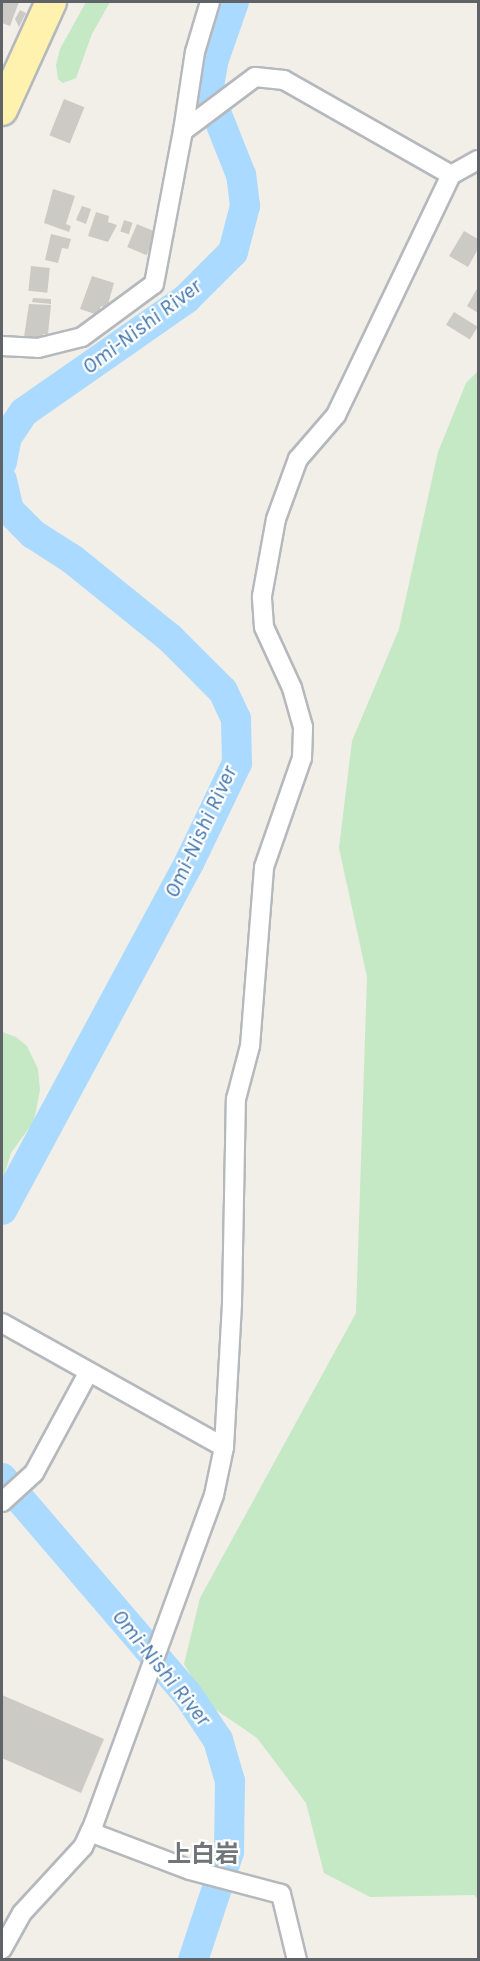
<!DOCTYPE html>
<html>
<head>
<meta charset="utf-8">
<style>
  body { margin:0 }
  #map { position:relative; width:480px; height:1961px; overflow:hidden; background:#f1efe8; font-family:Karla,"Noto Sans JP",sans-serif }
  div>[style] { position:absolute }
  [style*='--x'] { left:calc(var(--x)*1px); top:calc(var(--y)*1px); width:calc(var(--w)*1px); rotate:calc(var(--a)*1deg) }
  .green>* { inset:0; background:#c5e8c5 }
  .river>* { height:30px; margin:-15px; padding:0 15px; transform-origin:15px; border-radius:15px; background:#aadaff }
  .building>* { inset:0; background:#cccac5; transform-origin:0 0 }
  .roads { filter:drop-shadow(2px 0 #b5b8bc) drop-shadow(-2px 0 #b5b8bc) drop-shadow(0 2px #b5b8bc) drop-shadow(0 -2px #b5b8bc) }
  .street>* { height:18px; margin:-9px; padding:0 9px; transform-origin:9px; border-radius:9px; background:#fff }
  .primary>* { height:30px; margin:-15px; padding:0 15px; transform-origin:15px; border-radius:15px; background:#fff2af }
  span { translate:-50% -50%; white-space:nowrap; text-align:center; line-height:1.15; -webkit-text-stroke:4.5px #fff; paint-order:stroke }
  .water-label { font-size:22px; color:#4174aa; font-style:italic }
  .quarter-label { font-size:24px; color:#70757a; font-weight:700 }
  .frame { position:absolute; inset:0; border:3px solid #5f6368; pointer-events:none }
</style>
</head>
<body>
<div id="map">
  <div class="green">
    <i style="clip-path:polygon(86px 2px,110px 2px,92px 34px,76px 78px,63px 83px,58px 79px,56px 65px,60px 49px)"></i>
    <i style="clip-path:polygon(478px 371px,478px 1899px,474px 1895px,370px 1897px,324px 1873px,306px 1803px,257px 1738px,209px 1705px,184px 1664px,200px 1598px,356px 1313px,367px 977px,339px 848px,352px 741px,399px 629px,438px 452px,466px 383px)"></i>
    <i style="clip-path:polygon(2px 1032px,16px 1037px,27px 1046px,38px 1069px,40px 1090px,34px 1121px,11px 1153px,2px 1182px)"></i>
  </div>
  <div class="river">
    <i style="--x:2;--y:462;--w:25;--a:-79"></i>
    <i style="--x:7;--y:437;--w:30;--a:-56"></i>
    <i style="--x:24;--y:412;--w:198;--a:-34.9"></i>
    <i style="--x:186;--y:299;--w:66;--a:-45"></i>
    <i style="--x:233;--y:252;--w:48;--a:-75.4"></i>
    <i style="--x:245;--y:206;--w:31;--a:-97"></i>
    <i style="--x:241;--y:175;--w:89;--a:-111.7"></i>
    <i style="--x:208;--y:92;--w:34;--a:-80"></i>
    <i style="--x:214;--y:59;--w:60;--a:-70.7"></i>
    <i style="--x:2;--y:480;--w:31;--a:77"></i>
    <i style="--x:9;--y:510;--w:34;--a:45"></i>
    <i style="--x:33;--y:534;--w:46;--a:32.7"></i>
    <i style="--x:72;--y:559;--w:126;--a:38.9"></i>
    <i style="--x:170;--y:638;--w:75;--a:45"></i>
    <i style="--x:223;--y:691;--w:31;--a:65"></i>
    <i style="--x:236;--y:719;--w:44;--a:88.7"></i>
    <i style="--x:237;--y:763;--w:111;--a:115.6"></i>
    <i style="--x:189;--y:863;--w:394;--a:118.3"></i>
    <i style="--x:2;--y:1478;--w:286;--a:49.4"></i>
    <i style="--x:188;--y:1695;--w:54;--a:56.3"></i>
    <i style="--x:218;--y:1740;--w:43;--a:73.7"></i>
    <i style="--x:230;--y:1781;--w:71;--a:90.8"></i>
    <i style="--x:229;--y:1852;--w:114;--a:108.4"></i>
  </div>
  <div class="building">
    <i style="clip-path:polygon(2px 2px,19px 2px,10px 26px,2px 23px)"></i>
    <i style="clip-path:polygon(20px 10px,26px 13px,19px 27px,15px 19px)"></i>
    <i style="left:64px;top:99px;width:22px;height:39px;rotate:22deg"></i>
    <i style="clip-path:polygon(53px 189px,75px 196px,66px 224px,71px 226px,69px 232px,44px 223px)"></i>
    <i style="clip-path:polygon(82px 206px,91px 209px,86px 224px,76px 220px)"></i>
    <i style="clip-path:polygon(96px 212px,109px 216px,108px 222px,117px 225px,108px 242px,88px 236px)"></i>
    <i style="left:124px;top:220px;width:9px;height:12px;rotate:18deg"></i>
    <i style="left:137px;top:224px;width:21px;height:25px;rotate:23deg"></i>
    <i style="clip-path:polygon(464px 231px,478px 239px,478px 249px,468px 267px,449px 256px)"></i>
    <i style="clip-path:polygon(51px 234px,71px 239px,68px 249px,62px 248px,58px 263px,45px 260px)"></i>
    <i style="left:31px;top:266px;width:19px;height:25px;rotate:6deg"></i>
    <i style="clip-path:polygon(92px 276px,114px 283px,107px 308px,101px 306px,98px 315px,80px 309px)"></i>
    <i style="clip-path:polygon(478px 287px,478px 313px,467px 306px)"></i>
    <i style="clip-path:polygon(33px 298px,51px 299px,51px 304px,32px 302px)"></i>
    <i style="clip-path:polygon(29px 304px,51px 305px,48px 334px,43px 334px,43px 338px,24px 337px)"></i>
    <i style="left:454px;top:312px;width:28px;height:15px;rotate:32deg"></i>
    <i style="clip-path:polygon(2px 1695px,104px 1739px,81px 1793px,2px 1758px)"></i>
  </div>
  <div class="roads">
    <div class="street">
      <i style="--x:183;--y:131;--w:80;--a:-81.4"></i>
      <i style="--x:195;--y:52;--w:52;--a:-73.3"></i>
      <i style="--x:2;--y:346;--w:36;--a:3"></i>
      <i style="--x:38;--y:348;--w:45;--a:-14"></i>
      <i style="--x:82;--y:337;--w:89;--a:-36.4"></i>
      <i style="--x:154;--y:284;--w:156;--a:-79.3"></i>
      <i style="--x:183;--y:131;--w:90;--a:-36.9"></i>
      <i style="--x:255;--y:77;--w:29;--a:6"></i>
      <i style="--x:284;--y:80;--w:192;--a:29.6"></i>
      <i style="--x:2;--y:1323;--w:254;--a:29.2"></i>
      <i style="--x:2;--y:1502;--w:43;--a:-42.2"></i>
      <i style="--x:34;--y:1473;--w:114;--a:-61.6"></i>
      <i style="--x:90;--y:1832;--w:107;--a:20.8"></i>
      <i style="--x:190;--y:1870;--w:94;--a:14.8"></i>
      <i style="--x:281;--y:1894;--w:68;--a:76.4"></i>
      <i style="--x:2;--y:1949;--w:41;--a:-60.9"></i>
      <i style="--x:22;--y:1913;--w:90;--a:-47.3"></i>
      <i style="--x:83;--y:1847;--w:26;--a:-65"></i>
      <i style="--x:94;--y:1823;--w:349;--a:-69.9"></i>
      <i style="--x:214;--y:1495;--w:49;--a:-78.2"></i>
      <i style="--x:224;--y:1447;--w:145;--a:-86.8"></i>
      <i style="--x:232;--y:1302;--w:203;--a:-88.9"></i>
      <i style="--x:236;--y:1099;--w:55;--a:-75.2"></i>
      <i style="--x:250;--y:1046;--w:180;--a:-85.5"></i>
      <i style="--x:264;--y:867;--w:115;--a:-70.8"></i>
      <i style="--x:302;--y:758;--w:31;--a:-88"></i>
      <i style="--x:303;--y:727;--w:41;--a:-105.8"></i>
      <i style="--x:292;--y:688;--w:67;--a:-114.7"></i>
      <i style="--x:264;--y:627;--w:31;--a:-94"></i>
      <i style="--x:262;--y:596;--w:78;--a:-79.7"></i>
      <i style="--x:276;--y:519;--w:64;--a:-69.9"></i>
      <i style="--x:298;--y:459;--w:58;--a:-49.2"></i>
      <i style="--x:336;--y:415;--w:266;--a:-64.4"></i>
      <i style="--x:451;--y:175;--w:31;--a:-29"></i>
    </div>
    <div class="primary">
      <i style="--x:2;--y:110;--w:119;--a:-65.6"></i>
    </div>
  </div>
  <div class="water-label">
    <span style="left:142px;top:327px;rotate:-37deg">Omi-Nishi River</span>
    <span style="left:201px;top:832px;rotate:-65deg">Omi-Nishi River</span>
    <span style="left:161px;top:1668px;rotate:51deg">Omi-Nishi River</span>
  </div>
  <div class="quarter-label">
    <span style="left:203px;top:1855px">上白岩</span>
  </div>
  <div class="frame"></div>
</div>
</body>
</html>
